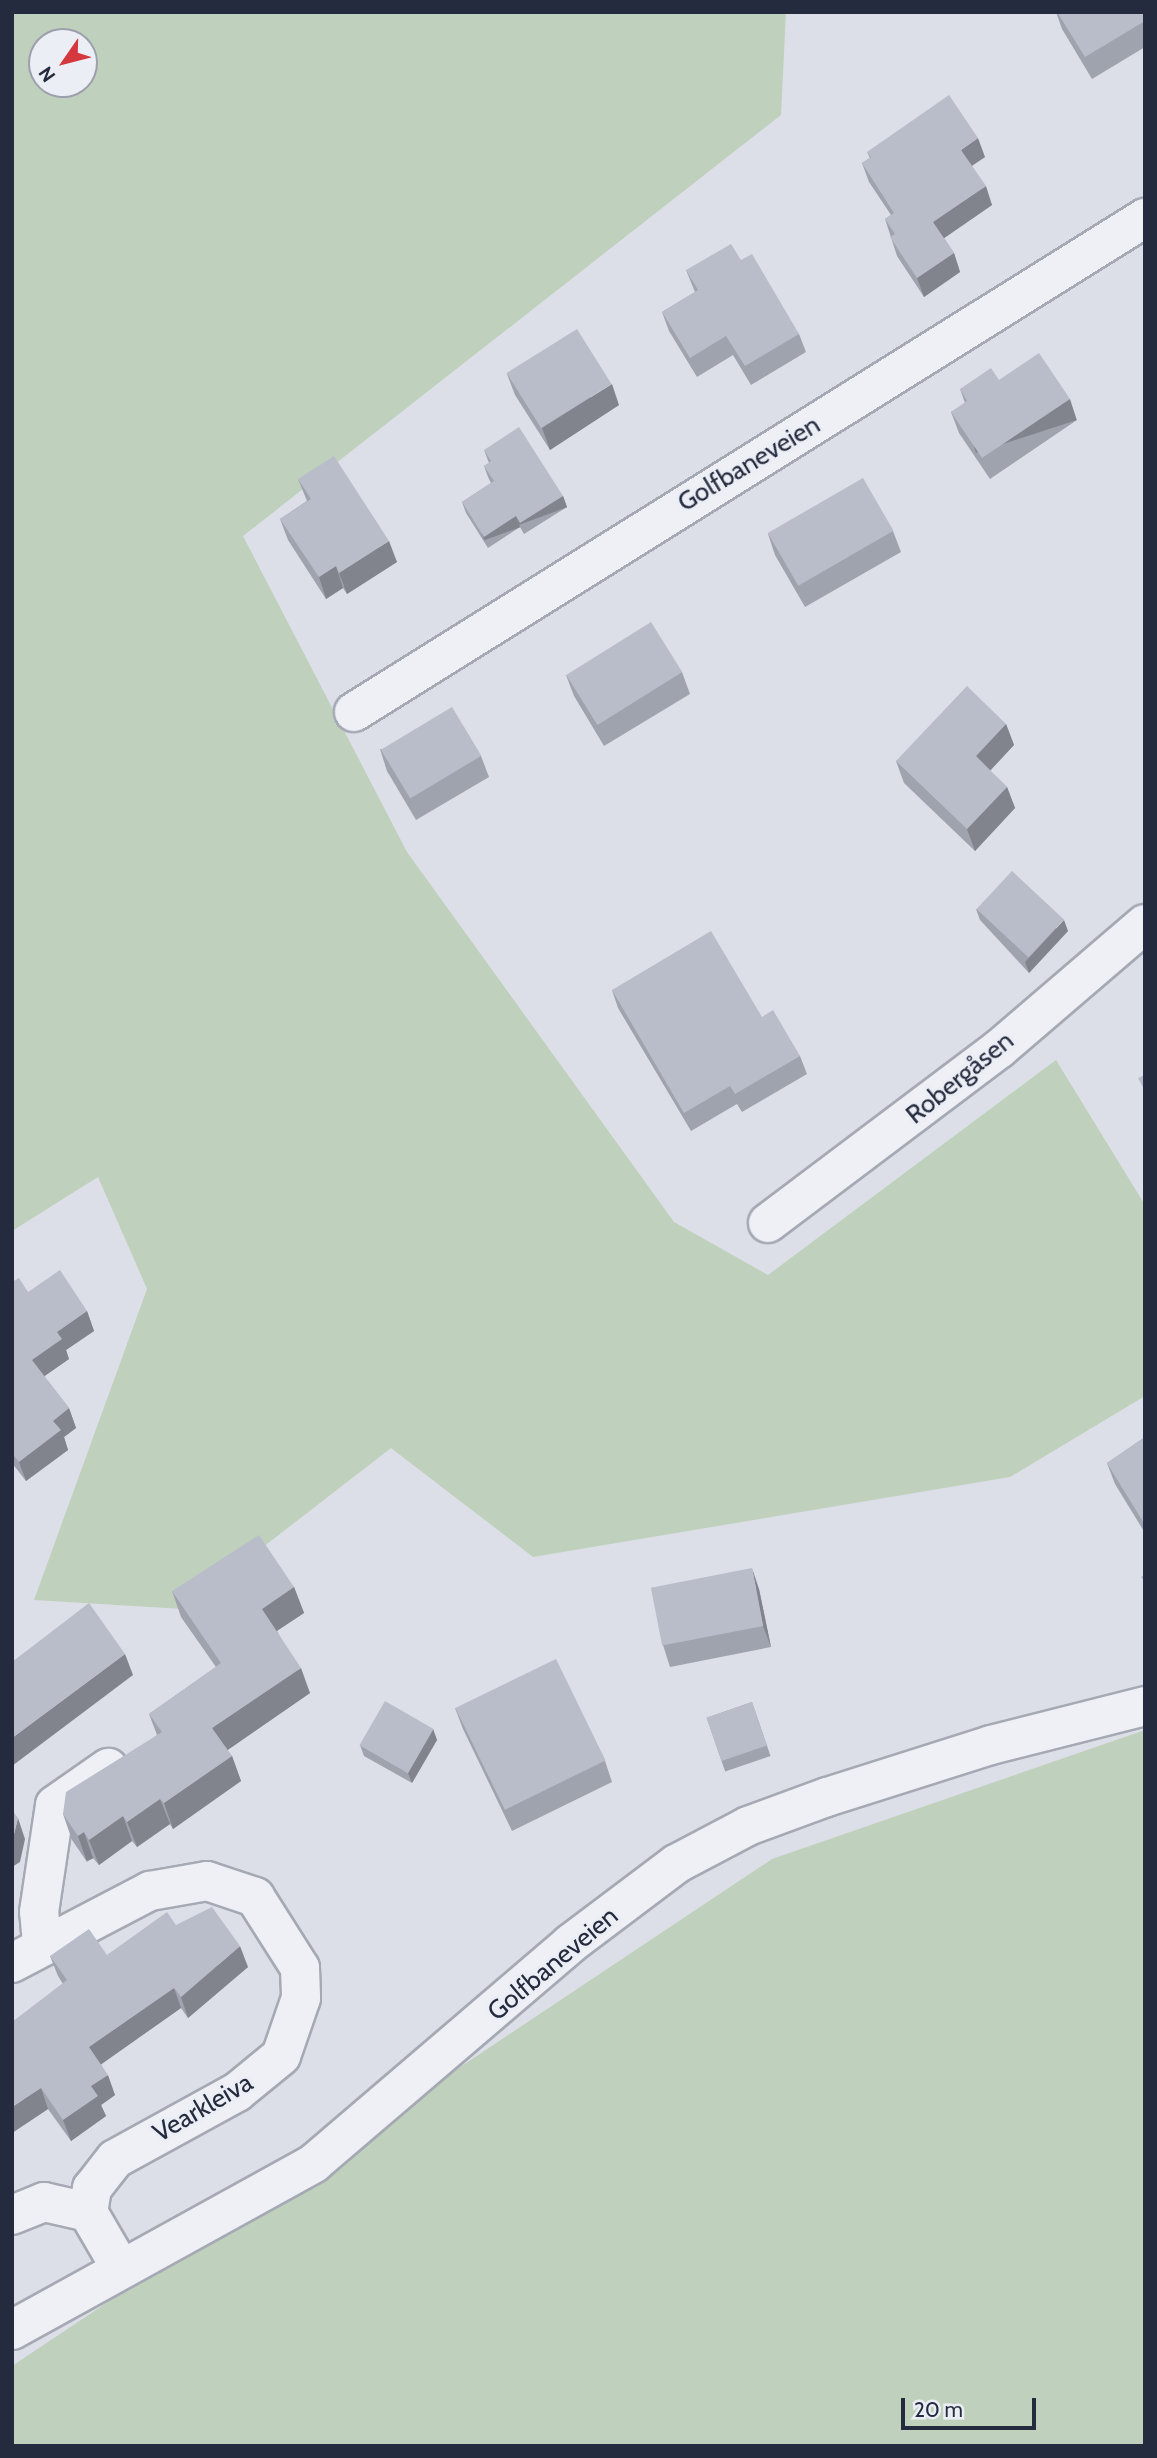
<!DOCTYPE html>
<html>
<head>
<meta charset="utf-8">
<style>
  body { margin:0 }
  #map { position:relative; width:1157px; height:2458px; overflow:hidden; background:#dcdfe7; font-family:Cabin,sans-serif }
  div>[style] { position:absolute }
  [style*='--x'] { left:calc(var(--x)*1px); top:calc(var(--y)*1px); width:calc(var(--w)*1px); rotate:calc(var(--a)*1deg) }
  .green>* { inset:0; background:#bfd1bc }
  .roads { filter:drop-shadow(2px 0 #a5a9b4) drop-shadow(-2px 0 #a5a9b4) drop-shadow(0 2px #a5a9b4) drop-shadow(0 -2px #a5a9b4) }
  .minor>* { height:38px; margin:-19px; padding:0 19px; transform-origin:19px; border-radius:19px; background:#eef0f5 }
  .wall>* { inset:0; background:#9fa3ae; transform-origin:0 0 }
  .shaded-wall>* { inset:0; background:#82848d; transform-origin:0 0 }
  .building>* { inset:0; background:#b9bdca; transform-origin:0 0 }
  span { translate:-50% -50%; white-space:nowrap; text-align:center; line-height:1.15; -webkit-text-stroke:6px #ebeef5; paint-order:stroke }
  .street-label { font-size:26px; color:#252b3e }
  .frame { position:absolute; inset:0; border:14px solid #252b3e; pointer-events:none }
  .north { position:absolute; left:28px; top:28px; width:70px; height:70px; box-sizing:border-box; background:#ebeef5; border:2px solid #9ca0ac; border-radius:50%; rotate:235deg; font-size:19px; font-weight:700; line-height:28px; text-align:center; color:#252b3e }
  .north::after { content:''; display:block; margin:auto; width:24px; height:32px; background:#d5373e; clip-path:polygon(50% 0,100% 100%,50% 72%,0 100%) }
  .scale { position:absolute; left:901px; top:2398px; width:135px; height:32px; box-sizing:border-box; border:4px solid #252b3e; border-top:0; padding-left:9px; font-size:21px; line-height:24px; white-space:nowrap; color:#252b3e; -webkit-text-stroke:5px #ebeef5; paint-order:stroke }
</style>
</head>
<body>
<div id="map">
  <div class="green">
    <i style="clip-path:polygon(evenodd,12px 12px,786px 12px,781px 115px,243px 536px,407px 852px,674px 1222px,768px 1275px,1056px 1060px,1145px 1205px,1145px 1396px,1010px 1477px,533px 1557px,391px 1448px,183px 1609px,34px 1600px,147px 1289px,98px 1177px,12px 1231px,12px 12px,42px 42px,84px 42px,84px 84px,42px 84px,42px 42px)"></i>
    <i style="clip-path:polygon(1145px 1730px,1145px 2446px,12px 2446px,12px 2366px,772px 1859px)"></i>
  </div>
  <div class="roads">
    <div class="minor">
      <i style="--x:354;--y:712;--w:933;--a:-31.99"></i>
      <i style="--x:768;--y:1223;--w:289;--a:-37"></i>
      <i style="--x:999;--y:1049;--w:192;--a:-40.6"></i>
      <i style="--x:42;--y:1944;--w:32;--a:-95"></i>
      <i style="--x:39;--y:1912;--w:108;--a:-81.5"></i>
      <i style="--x:55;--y:1805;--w:65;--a:-34.9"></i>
      <i style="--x:12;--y:1963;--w:156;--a:-27.6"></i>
      <i style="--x:150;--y:1891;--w:58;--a:-10"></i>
      <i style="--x:207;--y:1881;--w:51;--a:18.4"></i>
      <i style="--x:255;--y:1897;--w:84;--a:57.6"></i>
      <i style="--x:300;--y:1968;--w:30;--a:88"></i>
      <i style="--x:301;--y:1998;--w:61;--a:109"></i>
      <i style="--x:281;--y:2056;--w:57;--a:140.7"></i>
      <i style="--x:237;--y:2092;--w:139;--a:151.2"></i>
      <i style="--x:115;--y:2159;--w:37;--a:128"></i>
      <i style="--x:92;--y:2188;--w:24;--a:99"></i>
      <i style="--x:12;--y:2215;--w:35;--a:-22"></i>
      <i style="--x:44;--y:2202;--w:45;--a:12.8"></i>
      <i style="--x:88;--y:2212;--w:64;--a:59.8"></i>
      <i style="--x:12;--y:2330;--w:345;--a:-28.9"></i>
      <i style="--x:314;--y:2163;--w:337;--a:-40.5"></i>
      <i style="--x:570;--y:1944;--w:133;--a:-37"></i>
      <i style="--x:676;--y:1864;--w:81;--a:-27.8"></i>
      <i style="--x:748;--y:1826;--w:84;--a:-20.2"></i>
      <i style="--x:827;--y:1797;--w:172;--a:-17.6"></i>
      <i style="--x:991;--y:1745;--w:159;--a:-14.2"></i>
    </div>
  </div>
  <div class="wall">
    <i style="clip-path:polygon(1056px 12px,1144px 12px,1145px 47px,1092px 79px,1062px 29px)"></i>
    <i style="clip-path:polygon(867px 152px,985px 157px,972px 166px,992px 205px,944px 238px,954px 253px,960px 272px,924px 297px,897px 256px,885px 219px,891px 215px,869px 182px,862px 163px,870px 158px)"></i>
    <i style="clip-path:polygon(741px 260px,799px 334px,806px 352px,751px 385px,733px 355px,697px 377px,669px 331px,662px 312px,695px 292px,686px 270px)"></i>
    <i style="clip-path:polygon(507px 374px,619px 405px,550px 450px,515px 395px)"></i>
    <i style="clip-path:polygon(999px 380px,1077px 420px,990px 479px,959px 433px,951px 412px,965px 403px,960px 389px)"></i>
    <i style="clip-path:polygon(484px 450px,563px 496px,567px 507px,524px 534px,520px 527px,488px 548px,466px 513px,462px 502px,491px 483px,488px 477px,484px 466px,489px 463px)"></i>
    <i style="clip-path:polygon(298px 479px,397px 562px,347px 594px,343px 588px,326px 599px,288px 540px,280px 519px,307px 501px)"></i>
    <i style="clip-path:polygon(893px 531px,901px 552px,805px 607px,775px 555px,768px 534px)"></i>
    <i style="clip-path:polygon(682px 672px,690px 694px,604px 746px,574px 696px,566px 675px)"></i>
    <i style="clip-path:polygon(1006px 724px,1014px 745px,990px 771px,1007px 787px,1015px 808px,975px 851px,904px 783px,896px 761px)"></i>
    <i style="clip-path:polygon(380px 749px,481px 756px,489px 777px,416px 820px,387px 771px)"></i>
    <i style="clip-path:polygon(976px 909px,1068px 931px,1029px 973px,980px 920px)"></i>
    <i style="clip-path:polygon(612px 990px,762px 1017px,800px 1056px,807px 1074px,742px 1112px,737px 1104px,691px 1131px,618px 1008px)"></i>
    <i style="clip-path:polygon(12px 1282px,28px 1292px,87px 1311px,94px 1331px,66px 1350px,69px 1359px,44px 1376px,69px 1408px,76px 1428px,64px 1437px,68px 1450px,26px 1481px,12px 1463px)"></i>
    <i style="clip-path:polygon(1145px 1437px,1145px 1533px,1115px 1484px,1107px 1463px)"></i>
    <i style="clip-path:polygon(294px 1587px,304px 1613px,277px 1631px,310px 1693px,227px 1750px,232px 1756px,241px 1781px,173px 1829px,170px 1824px,137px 1847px,132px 1841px,99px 1865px,93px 1858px,87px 1862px,72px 1840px,63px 1814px,157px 1735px,149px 1714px,216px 1667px,181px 1617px,172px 1591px)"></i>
    <i style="clip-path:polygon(759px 1589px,771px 1647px,670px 1667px,663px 1645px)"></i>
    <i style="left:752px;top:1702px;width:57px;height:48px;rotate:71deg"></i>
    <i style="clip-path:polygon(455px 1708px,605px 1761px,612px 1782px,512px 1831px,463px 1729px)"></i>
    <i style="clip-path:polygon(433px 1729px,437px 1740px,412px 1783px,364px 1756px,360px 1745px)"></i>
    <i style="clip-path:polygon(107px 1955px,248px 1967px,188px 2018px,181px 2008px,101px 2064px,115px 2095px,101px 2105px,106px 2116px,71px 2141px,48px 2109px,12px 2133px,63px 1984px,58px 1976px,50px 1956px)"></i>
  </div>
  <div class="shaded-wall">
    <i style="clip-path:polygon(978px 138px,985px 157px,968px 168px,961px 150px)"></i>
    <i style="clip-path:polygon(986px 186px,992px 205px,940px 241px,933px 222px)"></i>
    <i style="clip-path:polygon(954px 253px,960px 272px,924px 297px,917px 278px)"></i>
    <i style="clip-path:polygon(612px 384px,619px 405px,550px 450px,542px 428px)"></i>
    <i style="left:1070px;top:399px;width:22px;height:106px;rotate:72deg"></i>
    <i style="left:563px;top:496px;width:12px;height:51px;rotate:70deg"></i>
    <i style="left:516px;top:516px;width:12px;height:38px;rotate:70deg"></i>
    <i style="clip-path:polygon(389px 541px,397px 562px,347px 594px,339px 573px)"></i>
    <i style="clip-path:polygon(336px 566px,343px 588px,326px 599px,319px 577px)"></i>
    <i style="clip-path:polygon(1006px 724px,1014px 745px,983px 778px,976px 756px)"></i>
    <i style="clip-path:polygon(1007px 787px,1015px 808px,975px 851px,967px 829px)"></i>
    <i style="clip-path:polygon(1064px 920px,1068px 931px,1029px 973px,1025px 962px)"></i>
    <i style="clip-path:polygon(87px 1311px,94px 1331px,66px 1350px,69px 1359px,39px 1380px,32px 1360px,57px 1332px)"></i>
    <i style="clip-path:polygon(69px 1408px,76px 1428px,64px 1437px,68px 1450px,26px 1481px,19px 1462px,53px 1421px)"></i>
    <i style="clip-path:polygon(752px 1568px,759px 1589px,771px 1647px,763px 1626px)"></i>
    <i style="clip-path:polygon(294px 1587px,304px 1613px,272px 1634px,262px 1609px)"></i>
    <i style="clip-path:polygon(125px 1654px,133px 1675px,12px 1766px,12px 1738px)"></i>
    <i style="clip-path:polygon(301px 1668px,310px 1693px,222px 1754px,212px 1728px)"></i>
    <i style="clip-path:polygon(433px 1729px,437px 1740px,412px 1783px,408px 1773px)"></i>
    <i style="clip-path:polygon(232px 1756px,241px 1781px,173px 1829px,164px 1803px)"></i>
    <i style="clip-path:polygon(160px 1799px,170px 1824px,137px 1847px,127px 1822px)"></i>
    <i style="clip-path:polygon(123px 1816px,132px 1841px,99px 1865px,89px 1840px)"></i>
    <i style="clip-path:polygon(18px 1818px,25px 1839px,20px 1862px,12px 1867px,12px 1842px)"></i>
    <i style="left:84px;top:1832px;width:28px;height:7px;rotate:71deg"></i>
    <i style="clip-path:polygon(240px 1946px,248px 1967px,188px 2018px,181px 1997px)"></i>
    <i style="clip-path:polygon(174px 1988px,181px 2008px,96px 2068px,89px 2047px)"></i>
    <i style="clip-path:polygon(108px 2075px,115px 2095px,101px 2105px,106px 2116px,71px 2141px,63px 2120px,91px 2086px)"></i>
    <i style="clip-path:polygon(41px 2088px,48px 2109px,12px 2133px,12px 2107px)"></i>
  </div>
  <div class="building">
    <i style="clip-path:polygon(1057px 12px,1144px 12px,1145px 21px,1085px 57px)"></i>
    <i style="clip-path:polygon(949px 95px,978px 138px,961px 150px,986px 186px,933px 222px,954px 253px,917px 278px,890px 237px,895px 234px,885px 219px,894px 213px,862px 163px,871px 157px,867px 152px)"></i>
    <i style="clip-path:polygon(731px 244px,741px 260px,752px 254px,799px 334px,745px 366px,726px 336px,690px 358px,662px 312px,698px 290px,686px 270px)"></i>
    <i style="left:577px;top:329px;width:65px;height:83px;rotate:58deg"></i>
    <i style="clip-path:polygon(1039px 353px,1070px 399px,982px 458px,951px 412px,967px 401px,960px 389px,991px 368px,999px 380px)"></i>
    <i style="clip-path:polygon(519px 427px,563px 496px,520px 523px,516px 516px,484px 537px,462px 502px,494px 481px,484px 466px,491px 461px,484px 450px)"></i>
    <i style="clip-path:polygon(334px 456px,389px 541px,339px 573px,336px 566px,319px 577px,280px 519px,311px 499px,298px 479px)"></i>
    <i style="left:863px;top:478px;width:61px;height:110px;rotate:60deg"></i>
    <i style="left:651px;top:622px;width:59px;height:100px;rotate:58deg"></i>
    <i style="clip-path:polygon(967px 686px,1006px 724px,976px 756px,1007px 787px,967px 829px,896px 761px)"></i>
    <i style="left:452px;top:707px;width:57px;height:83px;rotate:59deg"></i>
    <i style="left:1012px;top:871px;width:71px;height:52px;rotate:43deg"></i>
    <i style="clip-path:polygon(711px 931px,762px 1017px,773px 1010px,800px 1056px,735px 1094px,730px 1086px,684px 1113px,612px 990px)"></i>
    <i style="clip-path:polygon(1145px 1075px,1145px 1091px,1138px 1078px)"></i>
    <i style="clip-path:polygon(60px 1270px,87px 1311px,57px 1332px,62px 1339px,32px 1360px,69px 1408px,53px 1421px,61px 1430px,19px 1462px,12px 1453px,12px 1282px,19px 1278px,28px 1292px)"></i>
    <i style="clip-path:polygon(1145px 1437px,1145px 1525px,1107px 1463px)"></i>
    <i style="clip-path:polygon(259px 1535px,294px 1587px,262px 1609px,301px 1668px,212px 1728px,232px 1756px,164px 1803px,160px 1799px,127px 1822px,123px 1816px,89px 1840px,84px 1832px,78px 1836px,63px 1814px,66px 1792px,162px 1732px,149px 1714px,221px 1663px,172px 1591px)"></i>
    <i style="left:752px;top:1568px;width:59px;height:103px;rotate:79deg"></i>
    <i style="clip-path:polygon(1145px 1574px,1145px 1582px,1141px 1577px)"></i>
    <i style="clip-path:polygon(89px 1603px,125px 1654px,12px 1738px,12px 1662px)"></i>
    <i style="left:556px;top:1659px;width:113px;height:112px;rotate:64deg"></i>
    <i style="left:385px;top:1701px;width:56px;height:51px;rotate:30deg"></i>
    <i style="left:752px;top:1702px;width:46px;height:48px;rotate:71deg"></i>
    <i style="clip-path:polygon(12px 1810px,18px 1818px,12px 1842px)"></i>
    <i style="clip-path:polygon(212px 1907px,240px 1946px,181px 1997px,174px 1988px,89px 2047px,108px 2075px,91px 2086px,98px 2096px,63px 2120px,41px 2088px,12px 2107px,12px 2022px,67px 1980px,50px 1956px,89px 1929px,107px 1955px,167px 1912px,176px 1925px)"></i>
  </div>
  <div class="street-label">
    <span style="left:749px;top:464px;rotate:-31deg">Golfbaneveien</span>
    <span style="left:960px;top:1078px;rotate:-39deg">Robergåsen</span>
    <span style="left:553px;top:1964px;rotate:-40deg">Golfbaneveien</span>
    <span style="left:203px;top:2108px;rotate:-30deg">Vearkleiva</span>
  </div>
  <div class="frame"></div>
  <div class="north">N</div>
  <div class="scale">20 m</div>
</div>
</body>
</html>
